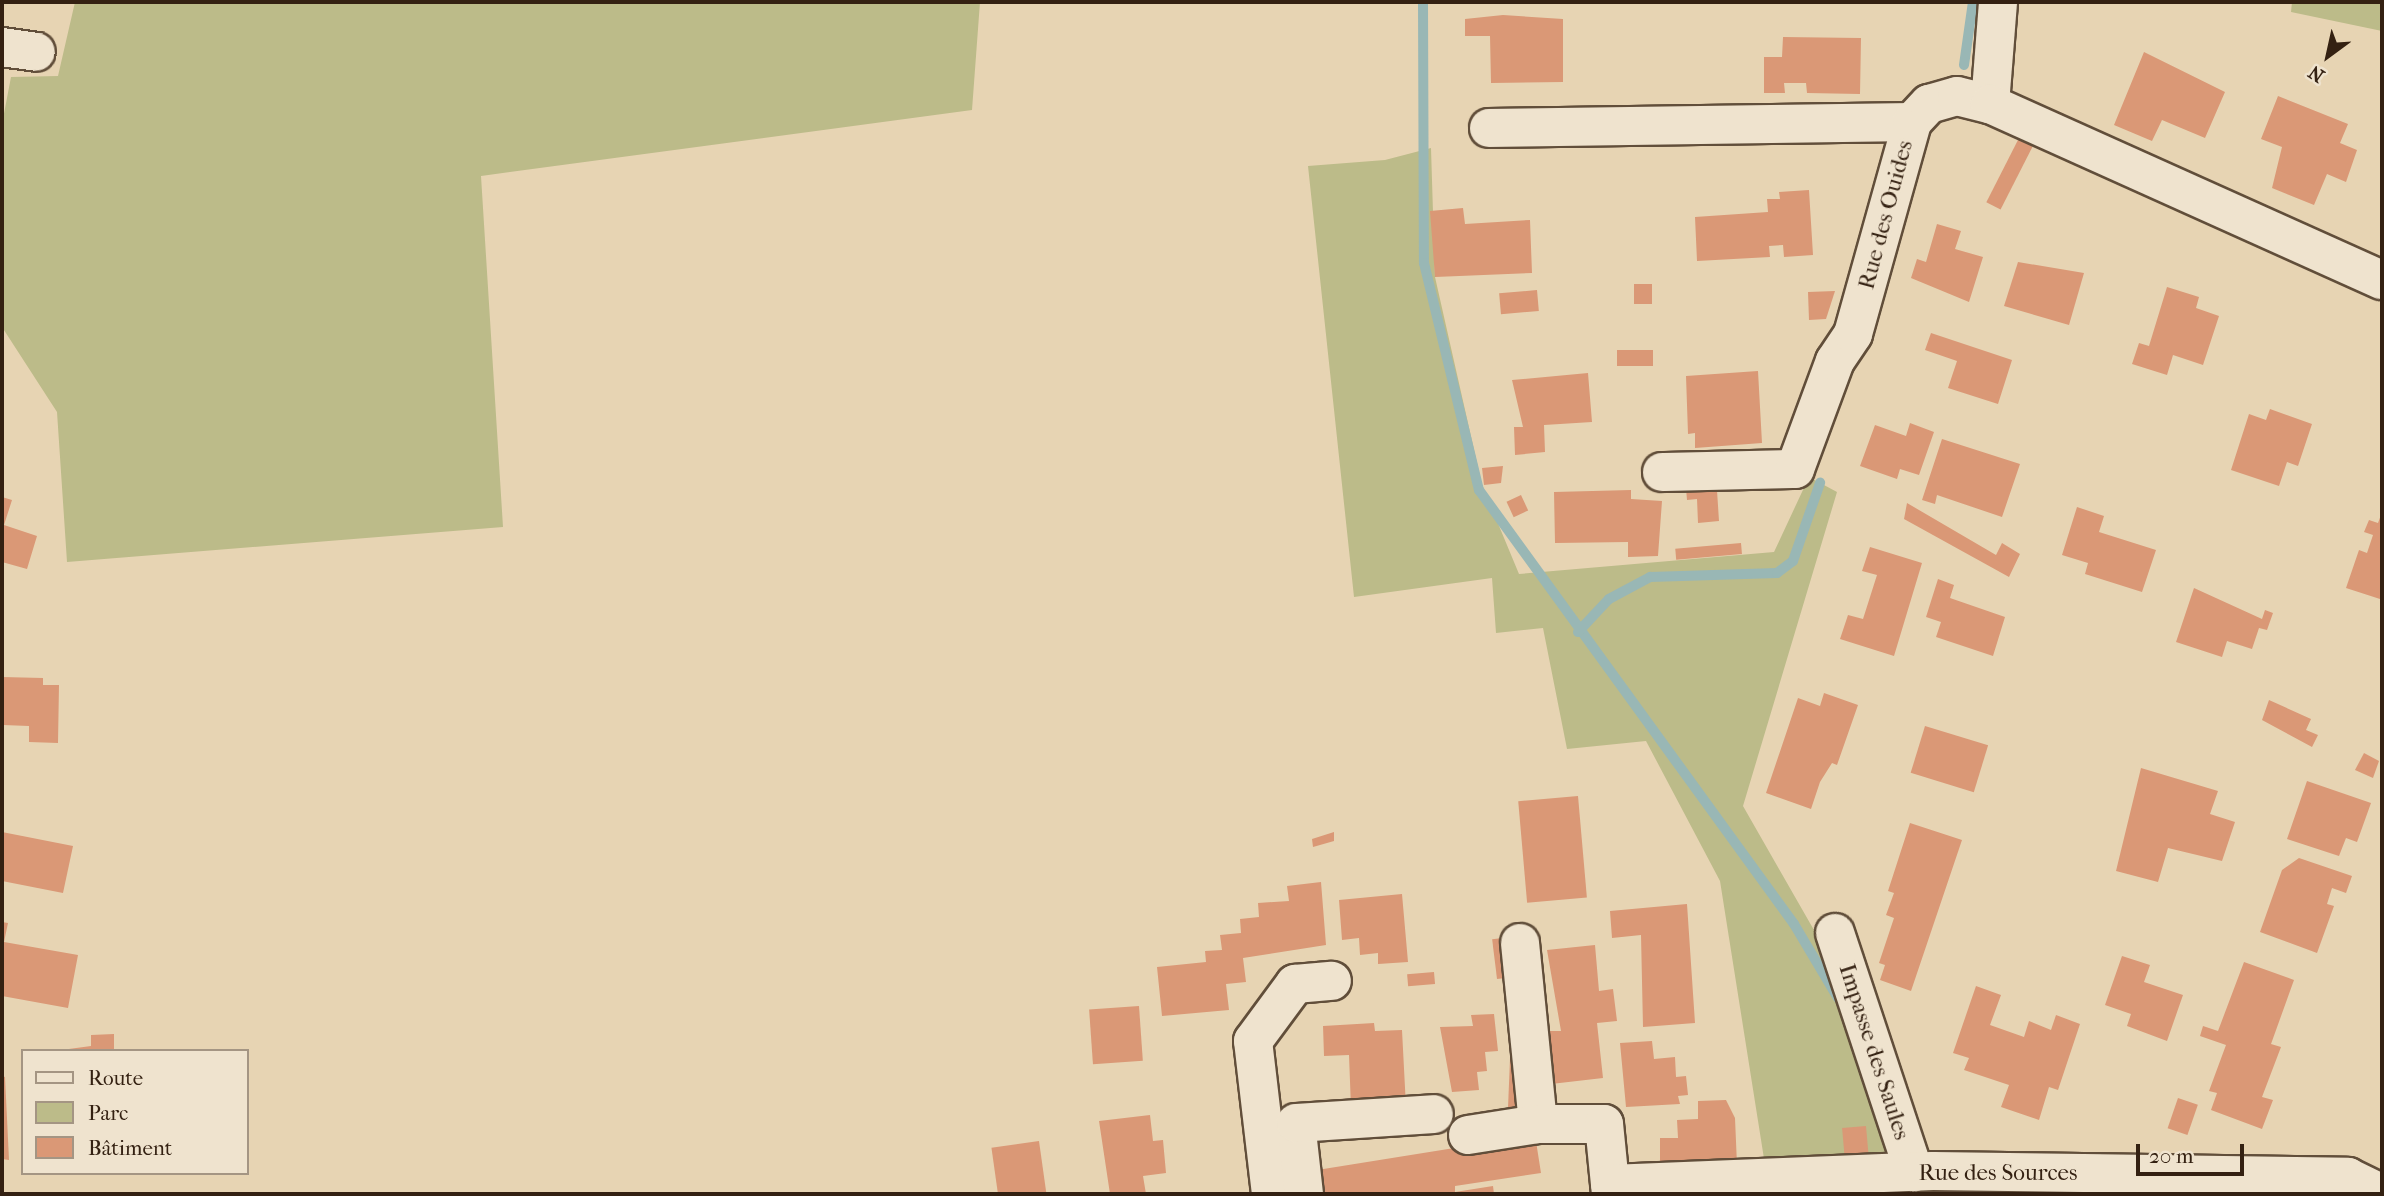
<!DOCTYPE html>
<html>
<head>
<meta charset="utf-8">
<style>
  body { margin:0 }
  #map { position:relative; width:2384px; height:1196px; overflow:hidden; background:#e7d4b3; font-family:"IM FELL French Canon",serif }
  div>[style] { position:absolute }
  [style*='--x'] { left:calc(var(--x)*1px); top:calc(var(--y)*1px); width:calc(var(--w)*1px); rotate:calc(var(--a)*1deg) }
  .green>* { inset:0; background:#bcbb89 }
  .stream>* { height:10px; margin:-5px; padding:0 5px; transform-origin:5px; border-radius:5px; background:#99b7b5 }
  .building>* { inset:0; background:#da9876; transform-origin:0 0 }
  .roads { filter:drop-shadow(2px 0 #614e3a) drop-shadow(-2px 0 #614e3a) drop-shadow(0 2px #614e3a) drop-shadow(0 -2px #614e3a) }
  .minor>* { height:38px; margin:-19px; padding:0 19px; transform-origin:19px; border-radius:19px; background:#efe3ce }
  span { translate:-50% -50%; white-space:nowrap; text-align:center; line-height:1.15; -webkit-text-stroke:5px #efe3ce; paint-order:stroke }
  .street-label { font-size:23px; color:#342112 }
  .frame { position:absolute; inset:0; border:4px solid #342112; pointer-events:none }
  .legend { position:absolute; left:21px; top:1049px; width:228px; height:126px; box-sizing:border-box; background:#efe3ce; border:2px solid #a49583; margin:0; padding:9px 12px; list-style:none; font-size:21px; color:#342112 }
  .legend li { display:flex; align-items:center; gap:14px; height:35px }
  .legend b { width:35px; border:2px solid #a49583 }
  .north { position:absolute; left:2293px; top:21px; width:70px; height:70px; -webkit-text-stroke:5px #efe3ce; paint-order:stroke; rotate:213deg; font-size:19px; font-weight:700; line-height:28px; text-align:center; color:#342112 }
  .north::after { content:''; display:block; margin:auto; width:24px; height:32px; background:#342112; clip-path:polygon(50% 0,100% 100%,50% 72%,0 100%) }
  .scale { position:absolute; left:2136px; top:1144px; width:108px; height:32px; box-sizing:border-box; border:4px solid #342112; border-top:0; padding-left:9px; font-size:21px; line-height:24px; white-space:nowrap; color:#342112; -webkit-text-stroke:5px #efe3ce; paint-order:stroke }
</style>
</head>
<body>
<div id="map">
  <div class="green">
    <i style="clip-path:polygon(75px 2px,980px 2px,972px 110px,481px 176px,503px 527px,67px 562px,57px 412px,2px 327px,2px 124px,11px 77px,58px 76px)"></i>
    <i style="clip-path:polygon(2292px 2px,2382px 2px,2382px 31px,2291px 12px)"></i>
    <i style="clip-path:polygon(1431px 148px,1435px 277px,1482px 485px,1519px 574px,1774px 552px,1809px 477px,1837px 492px,1743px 806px,1838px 972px,1901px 1161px,1765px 1165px,1720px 881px,1646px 741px,1567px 749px,1543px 628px,1496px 633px,1492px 578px,1354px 597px,1308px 166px,1385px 160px)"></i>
  </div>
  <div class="stream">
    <i style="--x:1423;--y:2;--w:261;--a:89.8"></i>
    <i style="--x:1424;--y:263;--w:234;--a:76.4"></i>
    <i style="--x:1479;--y:490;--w:536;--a:54.03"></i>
    <i style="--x:1794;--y:924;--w:86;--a:59.3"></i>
    <i style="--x:1964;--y:65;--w:64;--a:-81.9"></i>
    <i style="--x:1578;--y:632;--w:45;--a:-46.8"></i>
    <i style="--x:1609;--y:599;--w:47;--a:-28.2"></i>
    <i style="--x:1650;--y:577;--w:127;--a:-1.8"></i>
    <i style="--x:1777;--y:573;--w:20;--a:-37"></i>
    <i style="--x:1793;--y:561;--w:83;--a:-70.9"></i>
  </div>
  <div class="building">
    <i style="clip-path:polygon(1503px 15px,1563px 19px,1563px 82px,1491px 83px,1490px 36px,1465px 36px,1465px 19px)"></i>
    <i style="clip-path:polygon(1783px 37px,1861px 38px,1860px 94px,1807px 93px,1806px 83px,1784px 83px,1785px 93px,1764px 93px,1764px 57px,1782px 57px)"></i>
    <i style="clip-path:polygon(2144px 52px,2225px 92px,2205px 138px,2162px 120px,2152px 141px,2114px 125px)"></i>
    <i style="clip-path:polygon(2278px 96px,2348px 124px,2340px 143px,2357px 150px,2346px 182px,2327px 174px,2314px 205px,2272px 188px,2282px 147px,2261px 139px)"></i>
    <i style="left:2019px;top:138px;width:16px;height:72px;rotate:27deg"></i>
    <i style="clip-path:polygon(1809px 190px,1813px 255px,1784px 257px,1783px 245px,1769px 246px,1770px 257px,1697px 261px,1695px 217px,1768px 212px,1767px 199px,1780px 199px,1779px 192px)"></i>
    <i style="clip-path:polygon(1463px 208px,1465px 224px,1530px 220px,1532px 273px,1435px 277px,1430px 211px)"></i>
    <i style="clip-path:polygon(1937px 224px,1961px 231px,1955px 249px,1983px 257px,1969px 302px,1911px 278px,1917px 259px,1926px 262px)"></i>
    <i style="clip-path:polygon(2018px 262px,2084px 273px,2069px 325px,2004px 306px)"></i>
    <i style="left:1634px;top:284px;width:18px;height:20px"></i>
    <i style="clip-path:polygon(2167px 287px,2199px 297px,2196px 308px,2219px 316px,2203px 365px,2173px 355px,2167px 375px,2132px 364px,2139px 343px,2149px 346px)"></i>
    <i style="left:1537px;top:290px;width:21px;height:38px;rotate:85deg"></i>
    <i style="clip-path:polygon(1835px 291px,1826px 319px,1809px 320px,1808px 292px)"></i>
    <i style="clip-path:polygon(1931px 333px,2012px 360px,1998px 404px,1948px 388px,1957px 361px,1925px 350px)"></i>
    <i style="left:1653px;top:350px;width:16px;height:36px;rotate:90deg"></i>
    <i style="clip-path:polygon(1758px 371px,1762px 443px,1695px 448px,1695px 433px,1688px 434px,1686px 376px)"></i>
    <i style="clip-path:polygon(1588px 373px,1592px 422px,1544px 425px,1545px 452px,1515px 455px,1514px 427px,1523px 427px,1512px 380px)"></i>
    <i style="clip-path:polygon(2270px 409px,2312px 424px,2298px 466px,2287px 462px,2279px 486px,2231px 470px,2249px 414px,2266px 420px)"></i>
    <i style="clip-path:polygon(1910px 423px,1934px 432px,1919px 475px,1900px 469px,1897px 479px,1860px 466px,1875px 425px,1906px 436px)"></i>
    <i style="clip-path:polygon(1942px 439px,2020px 464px,2002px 517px,1937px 495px,1935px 504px,1922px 500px)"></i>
    <i style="clip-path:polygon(1503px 466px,1501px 483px,1484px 485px,1482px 468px)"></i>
    <i style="clip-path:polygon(1716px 475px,1719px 521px,1698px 523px,1697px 499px,1687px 500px,1685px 477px)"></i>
    <i style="clip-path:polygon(1631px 490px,1631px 499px,1662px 501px,1658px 556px,1628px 557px,1628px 542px,1555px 543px,1554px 492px)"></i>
    <i style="left:1521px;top:495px;width:17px;height:16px;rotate:65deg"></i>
    <i style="clip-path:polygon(2px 497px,12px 500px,4px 525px,37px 536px,27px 569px,2px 562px)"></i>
    <i style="clip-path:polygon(1907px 503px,1996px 555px,2002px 543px,2020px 554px,2009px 577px,1904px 519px)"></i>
    <i style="clip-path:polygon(2077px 507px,2104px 516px,2099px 532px,2156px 550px,2142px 592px,2085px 574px,2088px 563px,2062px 555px)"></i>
    <i style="clip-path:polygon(2382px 512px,2382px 592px,2380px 599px,2346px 588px,2359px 550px,2367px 553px,2373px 535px,2364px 532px,2369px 520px,2378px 523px)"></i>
    <i style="left:1741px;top:543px;width:11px;height:66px;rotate:85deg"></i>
    <i style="clip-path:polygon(1870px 547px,1922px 563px,1894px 656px,1840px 639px,1848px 615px,1863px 619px,1877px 575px,1862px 571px)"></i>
    <i style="clip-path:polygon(1938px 579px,1954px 585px,1950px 598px,2005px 617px,1993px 656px,1936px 637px,1941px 622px,1926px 617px)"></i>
    <i style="clip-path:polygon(2194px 588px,2262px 619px,2265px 610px,2273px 613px,2267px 630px,2259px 628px,2252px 649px,2227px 641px,2222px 657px,2176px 642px)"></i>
    <i style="clip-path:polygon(2px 677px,43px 678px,43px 685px,59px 685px,58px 743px,29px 742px,29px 726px,3px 725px)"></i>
    <i style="clip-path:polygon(1824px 693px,1858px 705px,1837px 765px,1832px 763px,1820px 782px,1811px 809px,1766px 793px,1798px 698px,1820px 706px)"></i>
    <i style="clip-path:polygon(2269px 700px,2311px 719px,2306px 730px,2318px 735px,2312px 747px,2262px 720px)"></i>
    <i style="left:1925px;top:726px;width:66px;height:49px;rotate:17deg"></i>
    <i style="clip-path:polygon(2364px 753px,2379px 761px,2373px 778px,2355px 770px)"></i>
    <i style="clip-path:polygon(2141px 768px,2218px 791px,2210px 814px,2235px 822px,2222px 861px,2168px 848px,2158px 882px,2116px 871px)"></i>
    <i style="clip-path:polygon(2307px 781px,2371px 803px,2357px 842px,2346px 838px,2339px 856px,2287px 839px)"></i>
    <i style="left:1578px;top:796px;width:102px;height:60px;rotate:85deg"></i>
    <i style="clip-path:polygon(1910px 823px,1962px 840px,1911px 991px,1880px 980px,1885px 965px,1879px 963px,1894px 918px,1886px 915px,1894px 893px,1888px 891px)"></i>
    <i style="clip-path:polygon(2px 832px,73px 846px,63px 893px,2px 881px)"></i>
    <i style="clip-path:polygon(1334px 832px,1334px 841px,1313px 847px,1312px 839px)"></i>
    <i style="clip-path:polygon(2299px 858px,2352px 876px,2346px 893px,2332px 888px,2327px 904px,2334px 906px,2317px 953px,2260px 932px,2282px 870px)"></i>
    <i style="clip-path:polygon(1321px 882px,1326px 945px,1243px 958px,1246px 982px,1226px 984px,1229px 1010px,1162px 1016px,1157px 967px,1206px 962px,1205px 951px,1222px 950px,1220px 935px,1241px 933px,1240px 919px,1259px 917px,1258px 903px,1289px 901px,1287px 886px)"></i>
    <i style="clip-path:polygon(1402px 894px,1408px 962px,1378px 964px,1378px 953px,1360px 955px,1359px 938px,1342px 940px,1339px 900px)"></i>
    <i style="clip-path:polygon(1687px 904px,1695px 1023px,1643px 1027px,1641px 935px,1612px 938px,1610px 911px)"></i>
    <i style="clip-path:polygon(2px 922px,8px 923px,4px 942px,78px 955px,68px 1008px,2px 996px)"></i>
    <i style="left:1511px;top:937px;width:40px;height:19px;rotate:83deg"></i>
    <i style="clip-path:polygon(1595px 945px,1599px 991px,1613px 989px,1617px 1021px,1597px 1023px,1603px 1078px,1551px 1084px,1546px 1031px,1561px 1031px,1547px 950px)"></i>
    <i style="clip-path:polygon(2122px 956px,2150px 965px,2144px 982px,2183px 995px,2167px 1041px,2127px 1026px,2131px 1014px,2105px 1005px)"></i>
    <i style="clip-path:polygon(2244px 962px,2294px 980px,2271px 1044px,2281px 1047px,2262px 1097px,2273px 1100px,2262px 1129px,2211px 1110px,2217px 1093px,2209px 1091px,2226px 1045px,2200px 1036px,2203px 1026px,2218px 1031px)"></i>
    <i style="left:1434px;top:972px;width:12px;height:27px;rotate:85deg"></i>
    <i style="clip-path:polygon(1976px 986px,2001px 995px,1990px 1025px,2024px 1037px,2029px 1021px,2051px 1030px,2056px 1015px,2080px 1024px,2058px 1090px,2049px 1087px,2039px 1120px,2001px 1107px,2009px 1085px,1964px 1070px,1969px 1058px,1953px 1053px)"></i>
    <i style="left:1139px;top:1006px;width:55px;height:50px;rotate:86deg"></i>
    <i style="clip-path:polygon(1494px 1014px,1498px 1051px,1485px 1052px,1487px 1071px,1477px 1072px,1479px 1090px,1452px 1092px,1440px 1027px,1473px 1026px,1471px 1015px)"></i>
    <i style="clip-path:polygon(1374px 1023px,1375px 1031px,1402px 1030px,1406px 1107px,1351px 1108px,1349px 1055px,1324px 1056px,1323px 1026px)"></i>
    <i style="clip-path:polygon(114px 1034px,114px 1051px,54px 1051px,91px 1046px,91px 1035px)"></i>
    <i style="clip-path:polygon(1652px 1041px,1654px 1059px,1675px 1057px,1676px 1077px,1686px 1076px,1688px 1095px,1678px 1096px,1680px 1104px,1626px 1107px,1620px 1043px)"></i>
    <i style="clip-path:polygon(1510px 1059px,1526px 1061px,1527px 1109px,1508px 1108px)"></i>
    <i style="clip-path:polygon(2px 1076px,5px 1077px,9px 1160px,2px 1159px)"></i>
    <i style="left:2178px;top:1098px;width:21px;height:32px;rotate:19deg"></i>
    <i style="clip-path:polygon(1726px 1100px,1735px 1118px,1737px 1165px,1660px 1164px,1660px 1138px,1678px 1138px,1677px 1120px,1698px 1119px,1698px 1101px)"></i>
    <i style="clip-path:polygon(1150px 1115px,1153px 1141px,1163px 1140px,1166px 1173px,1143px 1176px,1146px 1194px,1110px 1194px,1099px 1121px)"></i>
    <i style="left:1866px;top:1126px;width:33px;height:24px;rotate:85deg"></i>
    <i style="clip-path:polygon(1535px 1135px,1541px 1173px,1455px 1186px,1455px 1192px,1493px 1186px,1494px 1194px,1315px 1194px,1311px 1171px)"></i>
    <i style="left:1039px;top:1141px;width:53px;height:48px;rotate:82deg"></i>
  </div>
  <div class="roads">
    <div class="minor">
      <i style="--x:2;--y:47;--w:34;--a:8"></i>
      <i style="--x:1990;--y:104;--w:102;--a:-85.5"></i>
      <i style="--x:1489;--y:128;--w:423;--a:-0.8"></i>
      <i style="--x:1662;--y:472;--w:133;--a:-1.3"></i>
      <i style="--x:1795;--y:469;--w:115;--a:-69.7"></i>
      <i style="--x:1835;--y:361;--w:32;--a:-56"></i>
      <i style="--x:1853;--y:334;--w:220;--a:-74.4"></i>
      <i style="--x:1912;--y:122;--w:25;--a:-47"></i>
      <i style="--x:1929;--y:104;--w:29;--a:-16"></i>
      <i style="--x:1957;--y:96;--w:34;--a:14"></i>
      <i style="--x:1990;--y:104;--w:430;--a:24.2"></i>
      <i style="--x:1835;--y:933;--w:252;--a:71.7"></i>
      <i style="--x:1520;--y:943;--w:182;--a:84.3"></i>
      <i style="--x:1538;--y:1124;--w:66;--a:0"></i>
      <i style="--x:1604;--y:1124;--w:70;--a:84.3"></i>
      <i style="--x:1468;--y:1135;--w:71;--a:-8.9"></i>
      <i style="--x:1610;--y:1184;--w:323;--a:-2.3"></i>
      <i style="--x:1933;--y:1171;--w:415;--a:0.8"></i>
      <i style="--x:2348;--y:1177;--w:37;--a:26"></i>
      <i style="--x:1271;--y:1194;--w:154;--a:-96.7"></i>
      <i style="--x:1253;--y:1041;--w:71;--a:-53.6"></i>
      <i style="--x:1295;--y:984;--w:37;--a:-5"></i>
      <i style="--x:1304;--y:1194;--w:71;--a:-96.4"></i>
      <i style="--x:1296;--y:1123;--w:138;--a:-3.7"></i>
    </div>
  </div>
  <div class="street-label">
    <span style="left:1886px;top:215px;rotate:-75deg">Rue des Ouides</span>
    <span style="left:1874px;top:1052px;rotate:72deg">Impasse des Saules</span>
    <span style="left:1998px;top:1173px">Rue des Sources</span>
  </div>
  <div class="frame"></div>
  <ul class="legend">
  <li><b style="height:9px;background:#efe3ce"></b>Route</li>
  <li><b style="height:19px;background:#bcbb89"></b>Parc</li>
  <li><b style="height:19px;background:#da9876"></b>Bâtiment</li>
  </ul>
  <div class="north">N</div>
  <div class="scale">20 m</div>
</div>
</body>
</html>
